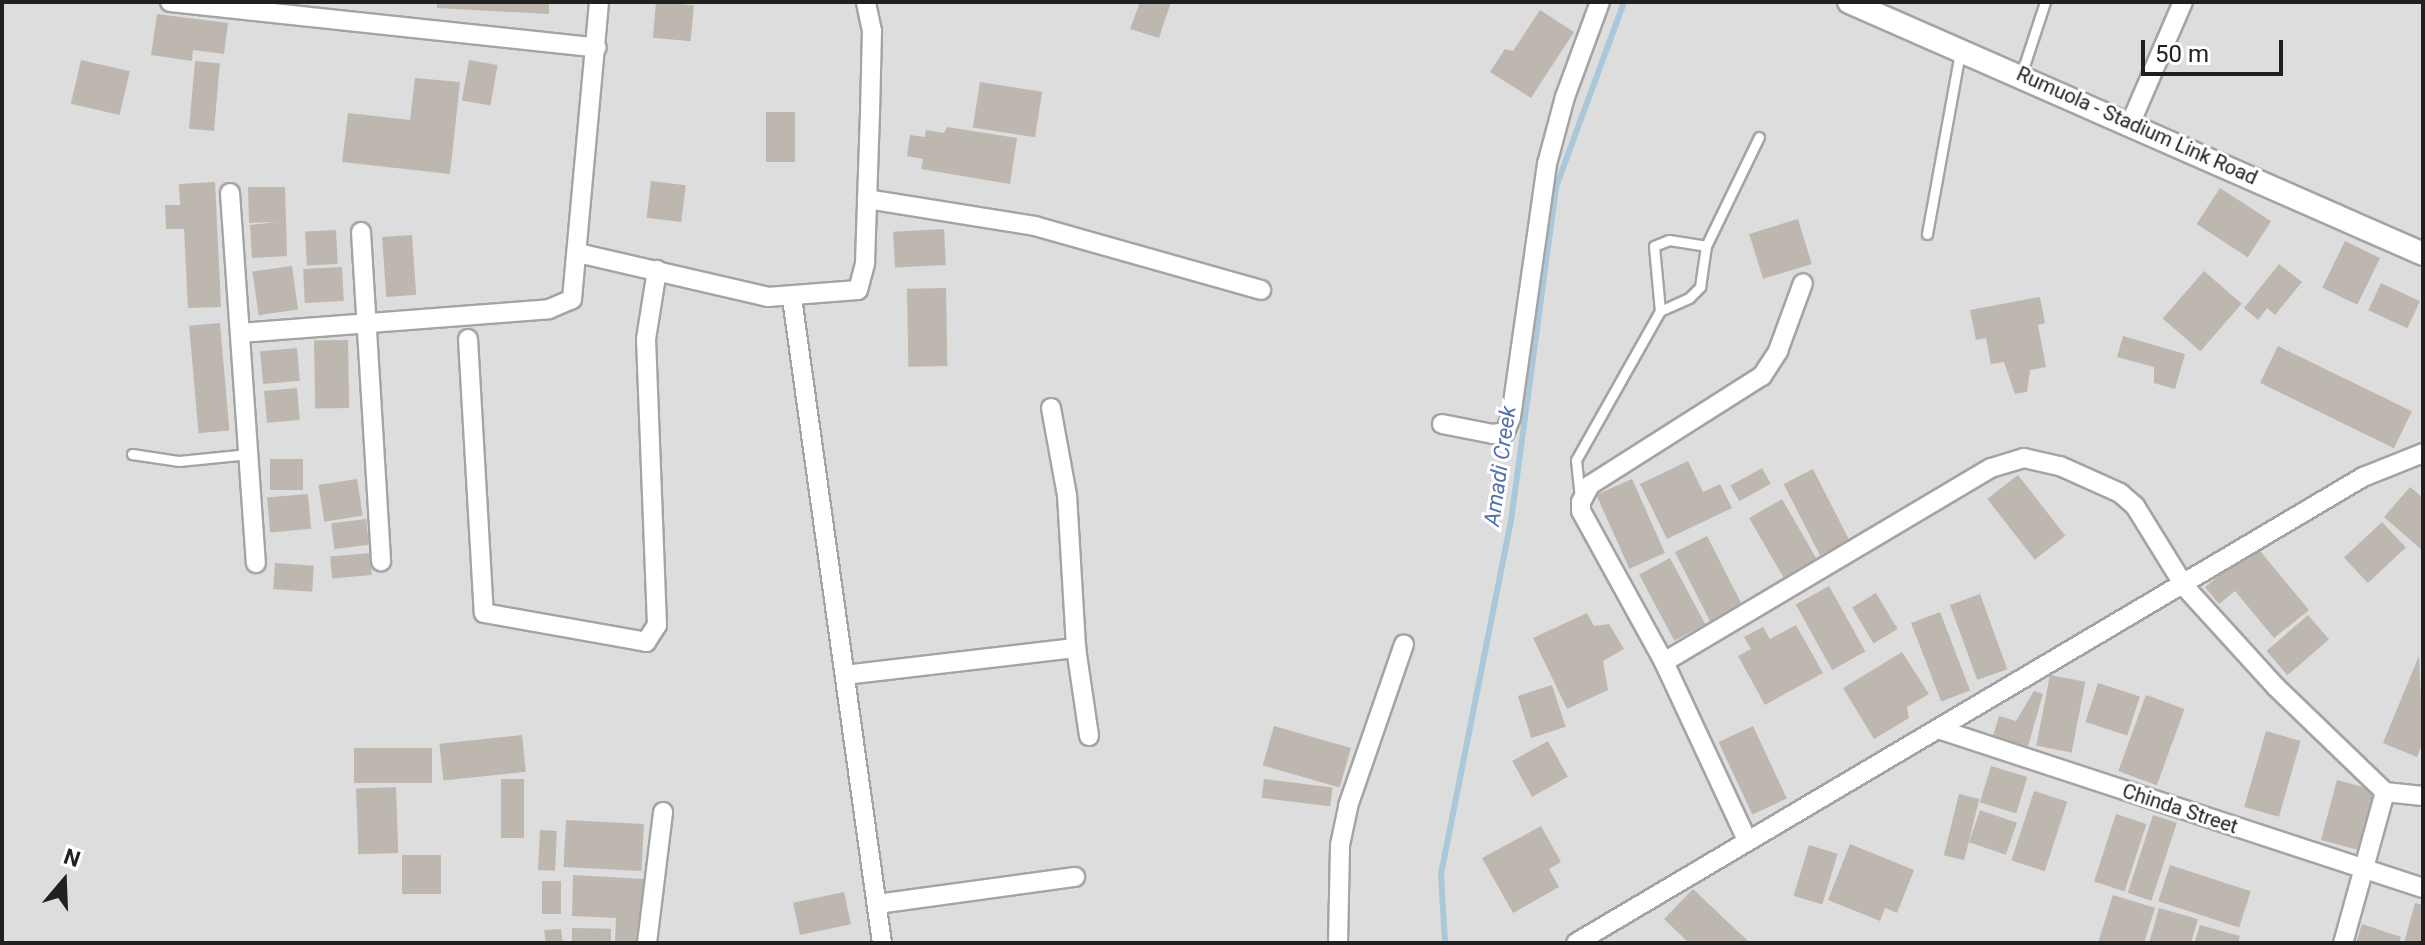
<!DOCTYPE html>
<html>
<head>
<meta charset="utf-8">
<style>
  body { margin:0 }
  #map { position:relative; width:2425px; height:945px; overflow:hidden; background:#f0eee7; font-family:Roboto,sans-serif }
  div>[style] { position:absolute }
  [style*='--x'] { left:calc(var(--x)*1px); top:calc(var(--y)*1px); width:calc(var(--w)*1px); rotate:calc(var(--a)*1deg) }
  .residential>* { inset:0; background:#dedddd; transform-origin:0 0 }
  .stream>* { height:6px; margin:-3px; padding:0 3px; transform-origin:3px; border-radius:3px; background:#aac8da }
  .building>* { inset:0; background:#bdb7b0; transform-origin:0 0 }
  .roads { filter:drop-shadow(2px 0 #a4a4a4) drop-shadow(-2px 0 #a4a4a4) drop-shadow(0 2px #a4a4a4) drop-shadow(0 -2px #a4a4a4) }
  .service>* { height:9px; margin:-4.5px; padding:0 4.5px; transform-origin:4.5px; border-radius:4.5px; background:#fff }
  .minor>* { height:18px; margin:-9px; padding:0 9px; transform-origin:9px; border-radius:9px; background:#fff }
  .tertiary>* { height:22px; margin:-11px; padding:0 11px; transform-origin:11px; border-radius:11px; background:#fff }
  span { translate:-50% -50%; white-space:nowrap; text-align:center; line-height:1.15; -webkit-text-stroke:6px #fff; paint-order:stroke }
  .street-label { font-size:20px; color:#202020 }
  .water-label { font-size:22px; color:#5270a9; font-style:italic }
  .frame { position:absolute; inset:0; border:4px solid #202020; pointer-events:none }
  .north { position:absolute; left:24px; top:841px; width:80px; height:80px; -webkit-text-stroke:6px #fff; paint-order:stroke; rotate:19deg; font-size:22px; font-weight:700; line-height:32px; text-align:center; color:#202020 }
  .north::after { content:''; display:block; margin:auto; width:28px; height:36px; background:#202020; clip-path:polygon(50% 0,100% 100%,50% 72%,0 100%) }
  .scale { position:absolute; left:2141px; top:40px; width:142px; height:36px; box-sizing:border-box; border:4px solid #202020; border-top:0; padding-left:10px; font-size:24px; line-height:28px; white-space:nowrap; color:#202020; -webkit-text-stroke:6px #fff; paint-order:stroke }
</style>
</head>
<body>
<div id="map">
  <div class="residential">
    <i style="left:2px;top:2px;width:2421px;height:941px"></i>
  </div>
  <div class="stream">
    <i style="--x:1445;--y:943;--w:69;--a:-93.3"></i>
    <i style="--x:1441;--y:874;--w:360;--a:-78.8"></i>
    <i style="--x:1511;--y:521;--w:337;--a:-82.3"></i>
    <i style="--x:1556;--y:187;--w:197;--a:-69.8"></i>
  </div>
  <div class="building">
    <i style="clip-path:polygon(437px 2px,549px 2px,549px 14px,437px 8px)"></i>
    <i style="left:656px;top:2px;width:38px;height:36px;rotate:5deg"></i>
    <i style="clip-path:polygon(1140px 2px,1171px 2px,1159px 38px,1130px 29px)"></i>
    <i style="clip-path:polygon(1540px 10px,1574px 32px,1531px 98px,1490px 72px,1505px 49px,1513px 51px)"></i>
    <i style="clip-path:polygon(157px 14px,228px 23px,224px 54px,193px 50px,192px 61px,151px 55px)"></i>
    <i style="left:81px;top:60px;width:50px;height:45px;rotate:13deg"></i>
    <i style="left:469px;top:60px;width:29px;height:41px;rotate:10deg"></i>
    <i style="left:195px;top:61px;width:25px;height:68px;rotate:5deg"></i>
    <i style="clip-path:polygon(415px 78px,460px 82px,450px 174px,342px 162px,348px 113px,410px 120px)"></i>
    <i style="left:980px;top:82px;width:63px;height:46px;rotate:9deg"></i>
    <i style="left:766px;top:112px;width:29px;height:50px"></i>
    <i style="clip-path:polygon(947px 127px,1017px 138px,1010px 184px,921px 169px,923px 159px,907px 156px,910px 135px,925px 137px,926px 130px,944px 133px)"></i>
    <i style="left:651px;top:181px;width:35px;height:37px;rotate:7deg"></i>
    <i style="clip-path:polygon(215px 182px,221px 307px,188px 308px,184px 229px,166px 229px,165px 205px,180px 205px,179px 184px)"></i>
    <i style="clip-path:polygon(248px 187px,285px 187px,287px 256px,252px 258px,250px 225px,278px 222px,249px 223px)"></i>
    <i style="left:2220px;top:188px;width:61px;height:43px;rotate:33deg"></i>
    <i style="left:1798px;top:219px;width:47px;height:51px;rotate:73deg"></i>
    <i style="left:944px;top:229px;width:36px;height:51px;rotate:87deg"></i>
    <i style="left:336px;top:230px;width:34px;height:31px;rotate:87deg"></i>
    <i style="left:412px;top:235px;width:60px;height:30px;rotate:86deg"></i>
    <i style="left:2345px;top:241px;width:39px;height:52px;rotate:26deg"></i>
    <i style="clip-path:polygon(2279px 264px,2302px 282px,2275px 315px,2267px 308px,2258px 320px,2244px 308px)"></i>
    <i style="left:292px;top:266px;width:44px;height:40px;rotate:82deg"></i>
    <i style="left:342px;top:267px;width:34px;height:39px;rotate:87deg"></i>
    <i style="left:2204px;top:271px;width:50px;height:63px;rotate:41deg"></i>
    <i style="left:2381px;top:283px;width:43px;height:30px;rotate:25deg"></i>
    <i style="left:946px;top:288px;width:78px;height:39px;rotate:89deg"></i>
    <i style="clip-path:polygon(2040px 297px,2045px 323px,2038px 325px,2046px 367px,2030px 370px,2027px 392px,2015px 394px,2004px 362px,1991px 364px,1986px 338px,1976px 340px,1970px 310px)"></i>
    <i style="left:220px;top:323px;width:108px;height:31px;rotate:85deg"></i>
    <i style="clip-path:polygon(2123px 336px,2185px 354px,2175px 389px,2154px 383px,2154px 367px,2117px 357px)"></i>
    <i style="left:348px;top:340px;width:68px;height:34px;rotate:89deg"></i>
    <i style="left:2278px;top:346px;width:149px;height:41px;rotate:26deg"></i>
    <i style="left:297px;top:348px;width:33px;height:37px;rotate:85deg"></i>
    <i style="left:297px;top:388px;width:32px;height:33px;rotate:85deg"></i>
    <i style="left:303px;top:459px;width:31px;height:33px;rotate:90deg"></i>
    <i style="clip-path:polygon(1688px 461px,1703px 492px,1720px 484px,1732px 508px,1667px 539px,1640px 484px)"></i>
    <i style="left:1762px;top:468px;width:18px;height:36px;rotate:61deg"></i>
    <i style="left:1813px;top:469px;width:80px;height:33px;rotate:63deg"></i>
    <i style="left:2018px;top:475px;width:77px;height:39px;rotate:52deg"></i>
    <i style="left:357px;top:479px;width:37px;height:39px;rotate:81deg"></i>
    <i style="left:1632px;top:479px;width:81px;height:39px;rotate:66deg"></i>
    <i style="clip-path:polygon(2410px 487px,2423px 498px,2423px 551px,2384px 517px)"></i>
    <i style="left:308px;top:494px;width:35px;height:41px;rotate:85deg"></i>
    <i style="left:1782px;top:499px;width:70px;height:38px;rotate:60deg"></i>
    <i style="left:366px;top:519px;width:26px;height:35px;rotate:83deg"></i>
    <i style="left:2382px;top:522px;width:35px;height:52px;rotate:47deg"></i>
    <i style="left:1707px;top:536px;width:80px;height:36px;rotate:63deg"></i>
    <i style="clip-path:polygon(2256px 546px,2309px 610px,2274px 638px,2235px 591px,2219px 604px,2205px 587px)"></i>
    <i style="left:370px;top:553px;width:22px;height:40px;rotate:85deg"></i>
    <i style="left:1670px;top:558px;width:75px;height:35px;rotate:62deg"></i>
    <i style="left:275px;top:563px;width:39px;height:26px;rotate:4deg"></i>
    <i style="left:1829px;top:586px;width:75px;height:38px;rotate:61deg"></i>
    <i style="left:1876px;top:593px;width:42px;height:28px;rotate:59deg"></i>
    <i style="left:1980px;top:594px;width:80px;height:32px;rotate:70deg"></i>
    <i style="left:1940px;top:612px;width:84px;height:31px;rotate:69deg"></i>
    <i style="clip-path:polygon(1587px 613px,1594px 626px,1609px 624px,1624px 649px,1603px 661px,1608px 690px,1567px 709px,1533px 638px)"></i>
    <i style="left:2308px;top:615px;width:32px;height:55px;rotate:49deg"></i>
    <i style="clip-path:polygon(1796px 625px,1823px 673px,1765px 705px,1738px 656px,1751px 649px,1744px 637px,1763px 627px,1770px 639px)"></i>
    <i style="clip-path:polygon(1902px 652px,1929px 694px,1907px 707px,1909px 718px,1874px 739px,1843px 688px)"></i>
    <i style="clip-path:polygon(2419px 656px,2423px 742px,2417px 757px,2383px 743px)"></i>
    <i style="left:2050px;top:675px;width:36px;height:72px;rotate:11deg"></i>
    <i style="left:2098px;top:683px;width:44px;height:41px;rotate:18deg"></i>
    <i style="left:1552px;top:685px;width:44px;height:36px;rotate:72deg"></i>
    <i style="clip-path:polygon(2034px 691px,2043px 694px,2028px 746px,1993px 736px,1999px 716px,2016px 721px)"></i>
    <i style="left:2146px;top:695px;width:41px;height:81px;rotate:20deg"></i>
    <i style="left:1274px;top:726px;width:80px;height:41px;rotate:16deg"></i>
    <i style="left:1753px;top:726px;width:80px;height:38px;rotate:65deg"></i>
    <i style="left:2266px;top:731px;width:36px;height:79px;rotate:16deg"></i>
    <i style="left:522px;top:735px;width:37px;height:83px;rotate:84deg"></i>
    <i style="left:1548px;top:741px;width:41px;height:41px;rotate:61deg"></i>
    <i style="left:354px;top:748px;width:78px;height:35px"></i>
    <i style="left:1991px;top:766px;width:38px;height:38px;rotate:17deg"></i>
    <i style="left:501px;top:779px;width:23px;height:59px"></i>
    <i style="left:1264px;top:779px;width:69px;height:19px;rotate:7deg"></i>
    <i style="left:2337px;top:780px;width:39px;height:62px;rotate:15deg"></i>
    <i style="left:396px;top:787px;width:66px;height:40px;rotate:88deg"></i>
    <i style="left:2034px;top:791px;width:35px;height:73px;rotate:18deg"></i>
    <i style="left:1959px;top:794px;width:21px;height:63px;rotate:14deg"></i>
    <i style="left:1980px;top:810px;width:39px;height:34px;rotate:19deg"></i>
    <i style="left:2116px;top:814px;width:32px;height:71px;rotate:18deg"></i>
    <i style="left:2153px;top:815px;width:25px;height:82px;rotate:18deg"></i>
    <i style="left:566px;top:820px;width:78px;height:47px;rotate:3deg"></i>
    <i style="clip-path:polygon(1541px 826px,1561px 862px,1549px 869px,1559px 887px,1513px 913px,1482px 858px)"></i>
    <i style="left:540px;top:830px;width:17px;height:40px;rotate:3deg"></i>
    <i style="clip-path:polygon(1850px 844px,1914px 870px,1897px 913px,1885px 908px,1880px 921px,1828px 900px)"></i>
    <i style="left:1809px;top:845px;width:30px;height:53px;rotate:17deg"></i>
    <i style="left:402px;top:855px;width:39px;height:39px"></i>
    <i style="left:2170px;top:865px;width:85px;height:38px;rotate:18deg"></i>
    <i style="clip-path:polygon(573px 875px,644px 879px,641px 943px,615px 942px,616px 918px,572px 916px)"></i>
    <i style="left:542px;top:881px;width:19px;height:33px"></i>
    <i style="clip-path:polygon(1693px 889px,1750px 943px,1689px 943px,1664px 919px)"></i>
    <i style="left:844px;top:892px;width:33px;height:52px;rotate:78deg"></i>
    <i style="clip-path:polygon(2113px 895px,2155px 908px,2144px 943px,2098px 943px)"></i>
    <i style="clip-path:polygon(2415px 903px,2423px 905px,2423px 943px,2404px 943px)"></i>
    <i style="clip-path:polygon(2159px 908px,2198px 919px,2191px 943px,2149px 943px)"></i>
    <i style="clip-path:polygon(2362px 924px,2401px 937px,2399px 943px,2356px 943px)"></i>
    <i style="clip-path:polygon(2200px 925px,2240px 936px,2238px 943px,2194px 943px)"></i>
    <i style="left:572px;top:928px;width:39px;height:15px;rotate:1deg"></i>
    <i style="clip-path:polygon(561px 929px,563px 943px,546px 943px,544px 930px)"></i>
  </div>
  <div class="roads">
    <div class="service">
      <i style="--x:2021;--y:75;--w:77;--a:-71.8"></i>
      <i style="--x:1927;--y:234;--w:184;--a:-79.7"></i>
      <i style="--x:1660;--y:311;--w:65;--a:-95.3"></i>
      <i style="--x:1654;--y:246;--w:16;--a:-22"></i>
      <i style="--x:1669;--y:240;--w:37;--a:9"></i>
      <i style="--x:132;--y:454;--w:48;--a:8.5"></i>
      <i style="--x:179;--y:461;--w:70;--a:-5.7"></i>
      <i style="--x:1580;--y:498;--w:38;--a:-96"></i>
      <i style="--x:1576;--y:460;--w:171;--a:-60.6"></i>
      <i style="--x:1660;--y:311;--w:32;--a:-24"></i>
      <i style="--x:1689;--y:298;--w:16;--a:-45"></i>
      <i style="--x:1700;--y:287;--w:41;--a:-81.7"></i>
      <i style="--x:1706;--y:246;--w:121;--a:-64.1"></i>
    </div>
    <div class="minor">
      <i style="--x:170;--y:2;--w:429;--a:6.1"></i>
      <i style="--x:2131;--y:122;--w:131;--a:-66.6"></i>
      <i style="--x:230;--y:193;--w:371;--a:86"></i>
      <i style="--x:867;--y:199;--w:170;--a:9.1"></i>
      <i style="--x:1035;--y:226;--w:235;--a:15.8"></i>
      <i style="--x:361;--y:232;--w:330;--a:86.5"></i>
      <i style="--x:578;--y:253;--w:195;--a:13"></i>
      <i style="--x:768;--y:297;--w:90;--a:-4.4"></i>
      <i style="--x:858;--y:290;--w:28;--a:-75"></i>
      <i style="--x:865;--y:263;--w:150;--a:-88.1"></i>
      <i style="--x:870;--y:113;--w:82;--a:-88.6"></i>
      <i style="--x:872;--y:31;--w:30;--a:-102"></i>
      <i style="--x:792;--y:298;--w:651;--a:82.06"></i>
      <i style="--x:240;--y:333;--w:310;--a:-4.4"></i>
      <i style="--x:549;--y:309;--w:25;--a:-23"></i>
      <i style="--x:572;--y:299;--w:298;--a:-84.8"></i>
      <i style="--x:468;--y:339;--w:274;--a:86.7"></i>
      <i style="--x:484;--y:613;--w:165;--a:10.1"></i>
      <i style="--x:646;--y:642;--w:20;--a:-57"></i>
      <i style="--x:657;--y:625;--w:286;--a:-92.2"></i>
      <i style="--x:646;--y:339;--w:70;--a:-80.9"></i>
      <i style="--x:1051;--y:408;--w:88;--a:79.6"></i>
      <i style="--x:1067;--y:495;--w:153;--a:86.6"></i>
      <i style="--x:1076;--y:648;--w:89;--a:81.6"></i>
      <i style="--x:1442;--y:424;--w:52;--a:11.1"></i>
      <i style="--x:1493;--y:434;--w:12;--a:-9"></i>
      <i style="--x:1505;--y:432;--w:16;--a:-68"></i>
      <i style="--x:1511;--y:417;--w:256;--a:-81.9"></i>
      <i style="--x:1547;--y:164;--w:69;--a:-75"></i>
      <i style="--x:1565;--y:97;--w:101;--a:-69.8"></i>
      <i style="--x:1664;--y:662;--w:380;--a:-30.7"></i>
      <i style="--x:1991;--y:468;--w:34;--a:-17"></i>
      <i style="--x:2024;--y:458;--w:37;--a:13"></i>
      <i style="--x:2060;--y:466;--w:66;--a:24.2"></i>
      <i style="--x:2120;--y:493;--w:20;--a:41"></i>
      <i style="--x:2135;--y:506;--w:95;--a:58.3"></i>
      <i style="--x:2185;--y:587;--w:135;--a:47.7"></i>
      <i style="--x:2276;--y:687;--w:151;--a:43.9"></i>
      <i style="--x:2385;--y:792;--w:157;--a:105.5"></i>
      <i style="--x:845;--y:675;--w:233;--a:-6.7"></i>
      <i style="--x:1938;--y:729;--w:510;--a:18.15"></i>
      <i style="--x:2385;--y:792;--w:38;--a:6"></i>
      <i style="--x:1747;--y:840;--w:196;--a:-115"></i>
      <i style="--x:1664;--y:662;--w:172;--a:-118.8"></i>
      <i style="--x:1581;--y:511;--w:9;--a:-90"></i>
      <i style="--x:1581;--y:502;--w:19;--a:-62"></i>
      <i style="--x:1590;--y:485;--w:204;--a:-32.4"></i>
      <i style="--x:1762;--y:376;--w:30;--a:-57"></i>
      <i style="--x:1778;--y:351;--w:72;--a:-69.8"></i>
      <i style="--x:877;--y:904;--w:200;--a:-7.8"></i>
      <i style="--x:647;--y:943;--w:132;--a:-83"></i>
      <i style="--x:1338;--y:943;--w:98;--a:-88.8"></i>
      <i style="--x:1340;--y:845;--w:40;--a:-78"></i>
      <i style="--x:1348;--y:806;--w:171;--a:-70.9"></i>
      <i style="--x:1576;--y:943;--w:915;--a:-30.63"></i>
      <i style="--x:2363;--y:477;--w:65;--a:-21.8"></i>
    </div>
    <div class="tertiary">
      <i style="--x:1849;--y:2;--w:627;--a:23.7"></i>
    </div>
  </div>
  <div class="street-label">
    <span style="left:2137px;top:126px;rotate:24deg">Rumuola - Stadium Link Road</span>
    <span style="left:2180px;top:809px;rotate:18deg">Chinda Street</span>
  </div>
  <div class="water-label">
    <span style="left:1500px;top:466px;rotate:-82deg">Amadi Creek</span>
  </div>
  <div class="frame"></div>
  <div class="north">N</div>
  <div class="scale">50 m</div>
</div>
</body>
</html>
